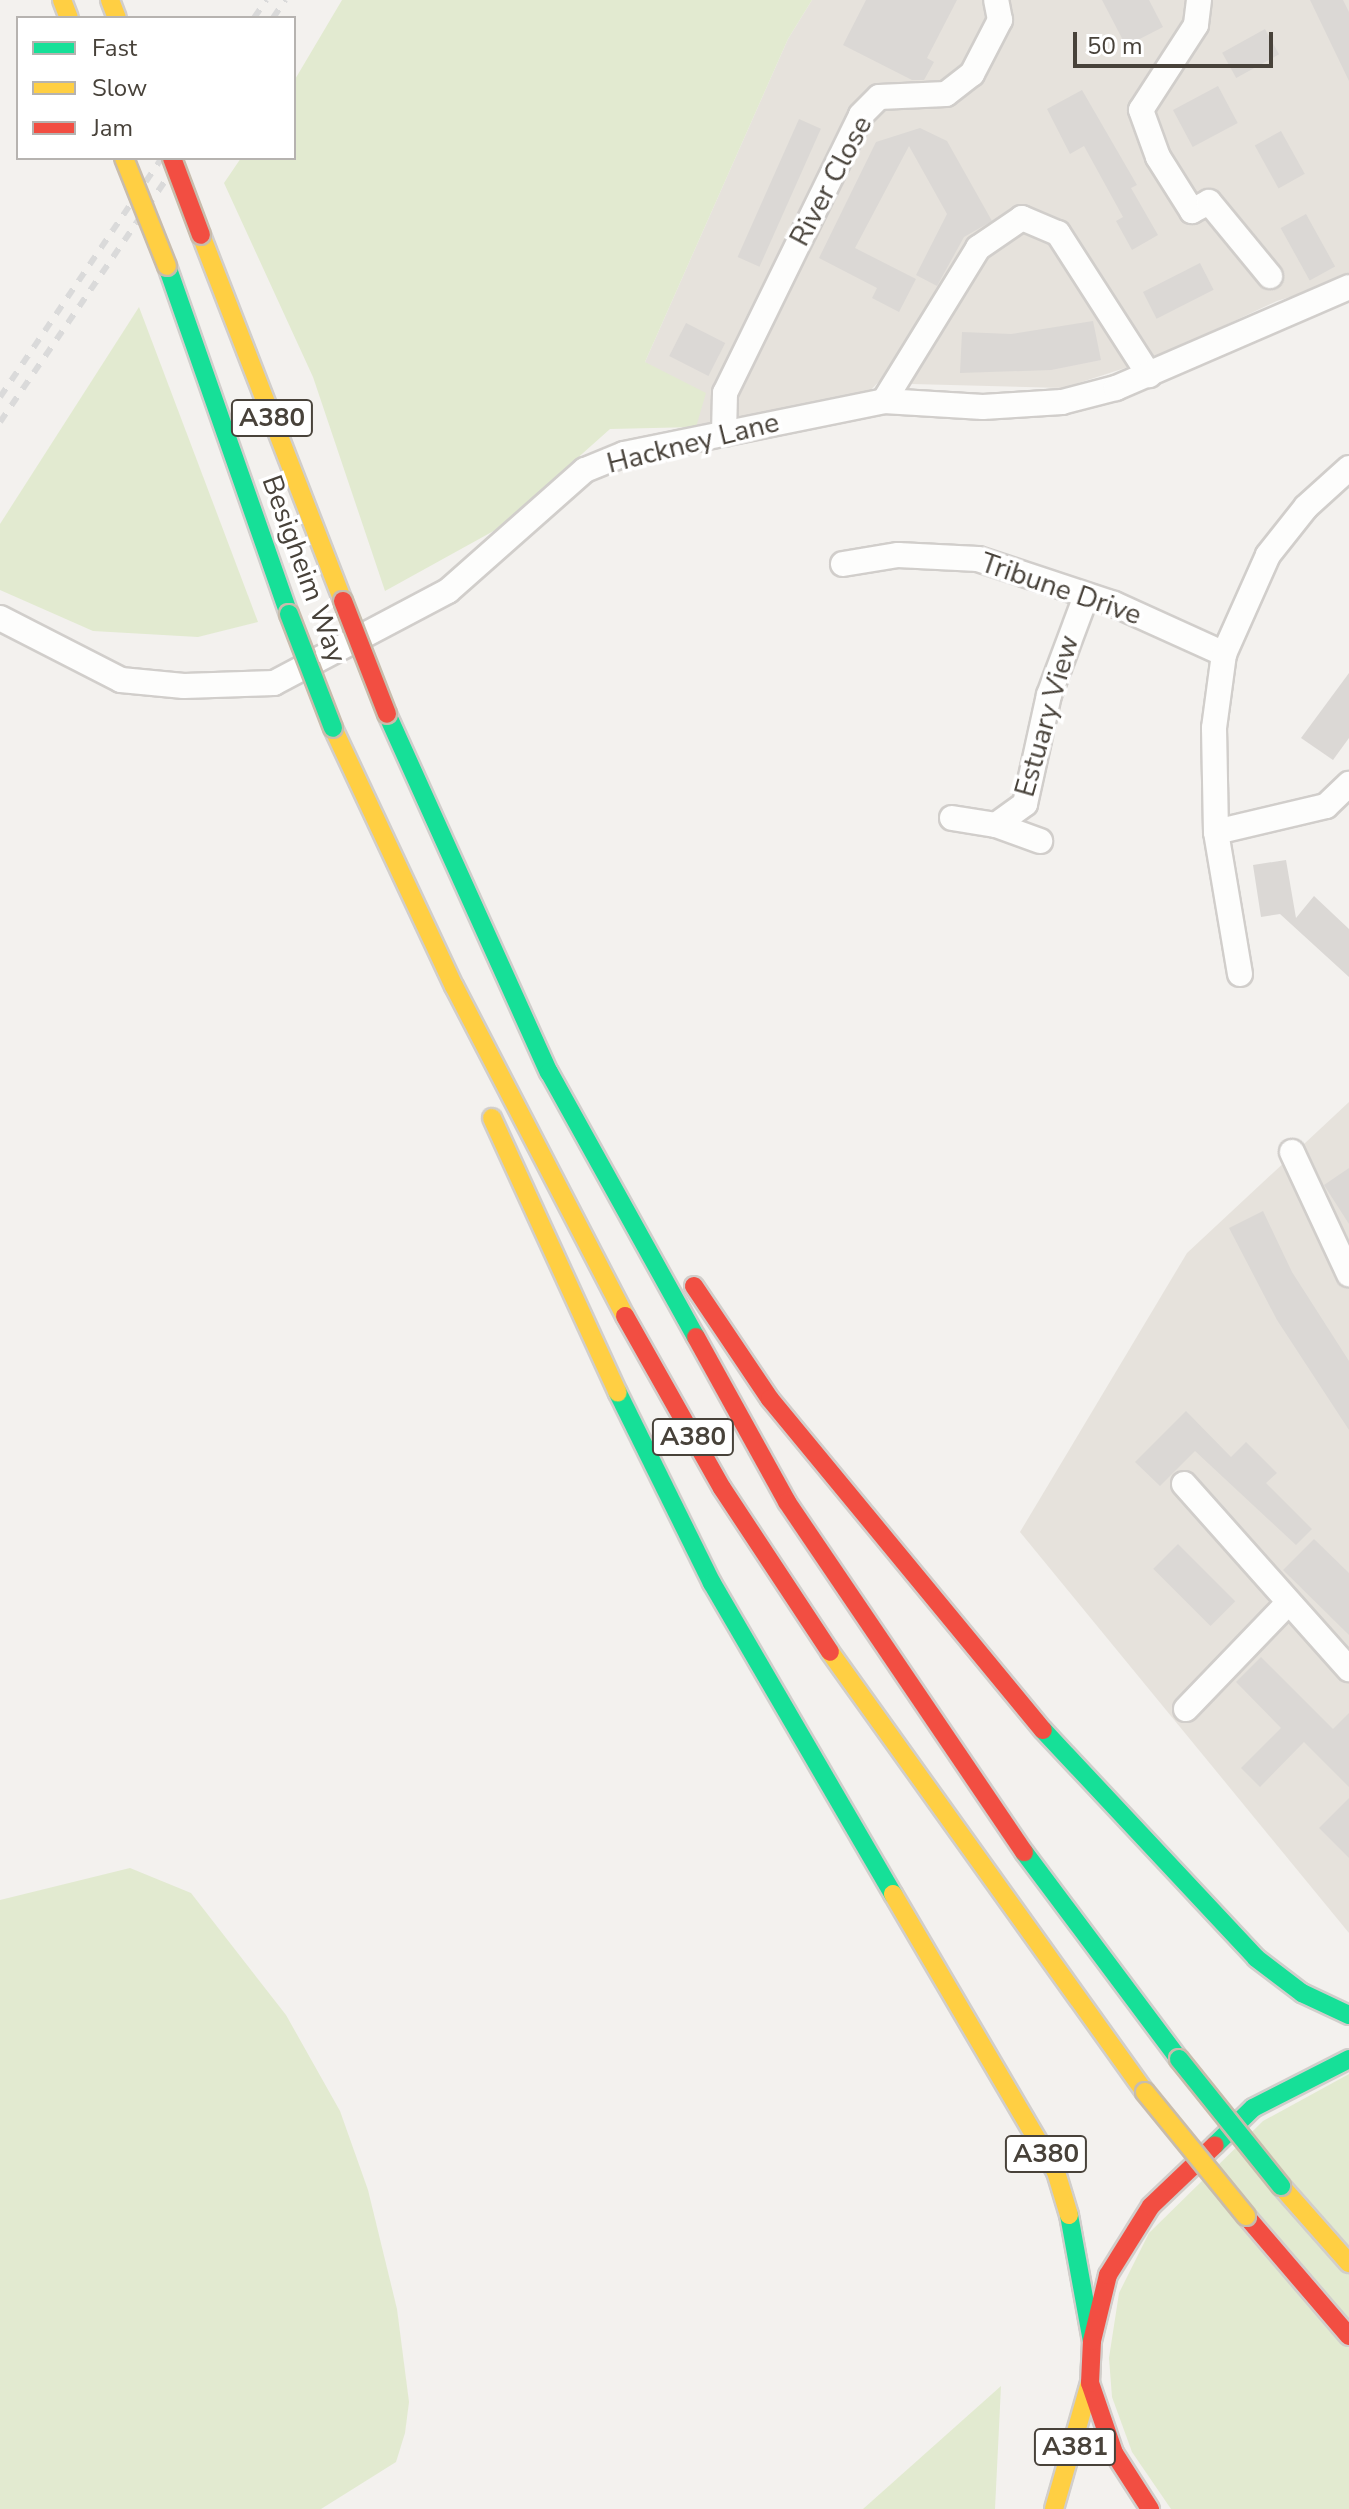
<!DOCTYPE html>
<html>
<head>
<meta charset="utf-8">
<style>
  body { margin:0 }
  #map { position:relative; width:1349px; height:2509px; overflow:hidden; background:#f3f1ee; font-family:"Nunito Sans",sans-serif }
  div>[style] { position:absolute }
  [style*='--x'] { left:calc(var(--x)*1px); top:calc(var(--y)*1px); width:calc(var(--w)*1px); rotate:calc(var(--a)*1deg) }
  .residential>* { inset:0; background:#e6e2dc }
  .green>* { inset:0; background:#e2ead0 }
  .building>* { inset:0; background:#dbd8d5; transform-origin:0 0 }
  .roads { filter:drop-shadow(2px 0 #d1cecb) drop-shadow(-2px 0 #d1cecb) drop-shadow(0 2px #d1cecb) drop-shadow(0 -2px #d1cecb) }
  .street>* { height:24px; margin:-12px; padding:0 12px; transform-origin:12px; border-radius:12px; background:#fdfdfc }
  .fast>* { height:18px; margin:-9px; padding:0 9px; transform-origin:9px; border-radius:9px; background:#16e098 }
  .slow>* { height:18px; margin:-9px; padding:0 9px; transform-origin:9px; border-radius:9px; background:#ffcf43 }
  .jam>* { height:18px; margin:-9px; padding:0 9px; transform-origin:9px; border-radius:9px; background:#f24e42 }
  .rail>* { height:6px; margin-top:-3px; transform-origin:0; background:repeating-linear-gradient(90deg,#dadada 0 10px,transparent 0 20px) }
  .bridges { filter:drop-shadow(2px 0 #c8bcac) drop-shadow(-2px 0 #c8bcac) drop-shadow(0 2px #c8bcac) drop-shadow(0 -2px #c8bcac) }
  .fast-bridge>* { height:18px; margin:-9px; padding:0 9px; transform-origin:9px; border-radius:9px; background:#16e098 }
  .slow-bridge>* { height:18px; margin:-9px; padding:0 9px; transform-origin:9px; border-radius:9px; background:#ffcf43 }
  .jam-bridge>* { height:18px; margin:-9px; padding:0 9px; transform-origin:9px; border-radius:9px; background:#f24e42 }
  span { translate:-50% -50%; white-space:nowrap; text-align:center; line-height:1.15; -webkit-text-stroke:7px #fff; paint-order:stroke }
  .shield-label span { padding:2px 6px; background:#fff; border:2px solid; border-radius:6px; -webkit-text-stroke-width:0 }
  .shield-label { font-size:26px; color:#48423a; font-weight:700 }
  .street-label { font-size:28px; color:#48423a }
  .legend { position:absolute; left:16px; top:16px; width:280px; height:144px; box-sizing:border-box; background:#fff; border:2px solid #b6b3b0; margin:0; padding:10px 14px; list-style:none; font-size:24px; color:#48423a }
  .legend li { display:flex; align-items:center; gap:16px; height:40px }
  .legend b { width:40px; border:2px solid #b6b3b0 }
  .scale { position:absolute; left:1073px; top:32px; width:200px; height:36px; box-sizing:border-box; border:4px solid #48423a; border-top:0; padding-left:10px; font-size:24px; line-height:28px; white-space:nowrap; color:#48423a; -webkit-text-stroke:6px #fff; paint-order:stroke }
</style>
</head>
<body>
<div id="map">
  <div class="residential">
    <i style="clip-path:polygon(812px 0,1349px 0,1349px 279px,1277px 301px,1153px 359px,1063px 388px,912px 384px,889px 371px,866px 395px,696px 427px,645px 362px,788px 39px)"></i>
    <i style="clip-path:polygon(1349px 1102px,1349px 1933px,1020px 1532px,1187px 1253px)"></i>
  </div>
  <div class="green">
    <i style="clip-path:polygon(342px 0,812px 0,788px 39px,645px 362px,706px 393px,696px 427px,610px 429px,499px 528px,385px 591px,313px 377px,224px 183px,241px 158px,294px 158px,294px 81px)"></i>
    <i style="clip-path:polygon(139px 307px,258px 622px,198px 637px,93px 631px,0 590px,0 524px)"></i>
    <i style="clip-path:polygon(130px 1868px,191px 1893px,286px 2015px,340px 2111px,368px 2190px,397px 2309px,409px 2402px,405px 2433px,396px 2462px,321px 2509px,0 2509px,0 1900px)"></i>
    <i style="clip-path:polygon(1349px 2074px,1349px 2509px,1171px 2509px,1132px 2452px,1112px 2397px,1109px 2358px,1119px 2293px,1149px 2233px,1263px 2121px)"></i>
    <i style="clip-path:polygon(1001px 2386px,995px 2509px,863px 2509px)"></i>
  </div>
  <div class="building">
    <i style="clip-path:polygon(866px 0,957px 0,927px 58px,934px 62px,924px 80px,912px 80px,843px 45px)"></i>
    <i style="clip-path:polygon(1102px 0,1149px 0,1163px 27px,1126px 46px)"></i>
    <i style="clip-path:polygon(1310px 0,1343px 0,1349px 12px,1349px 81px)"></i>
    <i style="left:1265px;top:29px;width:29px;height:49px;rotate:61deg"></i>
    <i style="left:1218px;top:86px;width:42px;height:51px;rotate:62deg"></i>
    <i style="clip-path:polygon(1082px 90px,1137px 185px,1131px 188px,1158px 235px,1132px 250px,1116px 221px,1123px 217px,1084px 146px,1070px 154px,1047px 109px)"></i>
    <i style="left:799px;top:119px;width:24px;height:151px;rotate:24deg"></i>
    <i style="clip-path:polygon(920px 128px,947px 141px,992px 221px,964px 237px,937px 286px,916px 275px,947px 214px,909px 146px,855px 248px,916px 279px,899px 312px,872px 298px,877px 288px,819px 258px,876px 142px)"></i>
    <i style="left:1281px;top:131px;width:49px;height:30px;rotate:61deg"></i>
    <i style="left:1306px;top:214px;width:60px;height:29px;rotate:61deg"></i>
    <i style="left:1200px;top:263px;width:30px;height:64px;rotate:63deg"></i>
    <i style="clip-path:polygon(1093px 321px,1101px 360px,1051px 370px,960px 373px,962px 332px,1011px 334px)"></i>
    <i style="left:686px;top:323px;width:44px;height:37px;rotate:27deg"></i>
    <i style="clip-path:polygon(1349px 673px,1349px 738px,1333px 760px,1301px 738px)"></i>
    <i style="clip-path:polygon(1286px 860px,1296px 918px,1314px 896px,1349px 929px,1349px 977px,1280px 914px,1261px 917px,1253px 865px)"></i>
    <i style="clip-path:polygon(1349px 1168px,1349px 1224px,1324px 1185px)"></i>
    <i style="clip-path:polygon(1263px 1211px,1292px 1272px,1349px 1361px,1349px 1430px,1277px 1320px,1229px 1228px)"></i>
    <i style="clip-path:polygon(1186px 1411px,1231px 1457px,1246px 1442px,1277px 1473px,1266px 1483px,1312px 1529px,1296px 1545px,1195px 1451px,1160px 1486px,1135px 1462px)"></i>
    <i style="clip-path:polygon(1314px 1539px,1349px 1573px,1349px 1635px,1283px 1570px)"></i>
    <i style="left:1178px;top:1544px;width:81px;height:35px;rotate:45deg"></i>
    <i style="clip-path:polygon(1261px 1657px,1333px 1729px,1349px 1713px,1349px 1787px,1304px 1742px,1260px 1787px,1241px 1768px,1281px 1728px,1236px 1682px)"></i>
    <i style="clip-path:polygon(1349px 1798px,1349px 1858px,1319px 1828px)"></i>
  </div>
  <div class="roads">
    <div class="street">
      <i style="--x:1199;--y:0;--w:25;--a:97"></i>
      <i style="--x:1196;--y:25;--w:101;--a:122.9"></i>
      <i style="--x:1141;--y:110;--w:50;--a:70.1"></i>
      <i style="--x:1158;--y:157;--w:64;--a:57.8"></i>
      <i style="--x:1192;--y:211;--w:19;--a:-28"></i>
      <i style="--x:1209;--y:202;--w:96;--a:50.5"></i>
      <i style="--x:884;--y:401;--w:180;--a:-58.4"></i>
      <i style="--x:978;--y:248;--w:53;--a:-34.3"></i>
      <i style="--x:1022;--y:218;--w:39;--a:23"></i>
      <i style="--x:1058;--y:233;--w:169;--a:57.3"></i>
      <i style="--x:724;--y:434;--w:41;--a:-88.6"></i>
      <i style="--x:725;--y:393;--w:309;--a:-63.9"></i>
      <i style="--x:861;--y:115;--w:25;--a:-45"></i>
      <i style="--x:879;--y:97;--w:67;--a:-2.6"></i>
      <i style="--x:946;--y:94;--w:33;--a:-38"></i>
      <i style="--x:972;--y:74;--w:61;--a:-62.6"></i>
      <i style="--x:1000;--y:20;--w:20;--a:-101"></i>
      <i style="--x:843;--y:564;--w:56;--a:-9.3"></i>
      <i style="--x:898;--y:555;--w:80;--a:2.9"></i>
      <i style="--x:978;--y:559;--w:143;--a:18.3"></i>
      <i style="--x:1114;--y:604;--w:121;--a:24.4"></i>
      <i style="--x:0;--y:618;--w:136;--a:27.1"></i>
      <i style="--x:121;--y:680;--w:63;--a:5.4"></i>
      <i style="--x:184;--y:686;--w:90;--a:-1.9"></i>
      <i style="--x:274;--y:683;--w:197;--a:-27.9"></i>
      <i style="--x:448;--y:591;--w:183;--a:-41.5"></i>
      <i style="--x:585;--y:470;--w:42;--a:-22.3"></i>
      <i style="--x:624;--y:454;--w:265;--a:-11.5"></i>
      <i style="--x:884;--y:401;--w:99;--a:3.5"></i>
      <i style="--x:983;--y:407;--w:79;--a:-3.6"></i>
      <i style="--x:1062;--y:402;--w:56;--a:-14.5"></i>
      <i style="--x:1116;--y:388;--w:254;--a:-23.4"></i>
      <i style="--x:952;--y:818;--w:45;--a:9"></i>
      <i style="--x:996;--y:825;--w:36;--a:-36"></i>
      <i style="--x:1025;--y:804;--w:112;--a:-77.6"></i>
      <i style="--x:1049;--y:695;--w:106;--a:-69.5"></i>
      <i style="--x:996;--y:825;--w:47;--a:20"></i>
      <i style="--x:1216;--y:832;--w:113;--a:-13.3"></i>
      <i style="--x:1326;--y:806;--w:32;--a:-44"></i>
      <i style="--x:1240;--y:974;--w:144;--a:-99.6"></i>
      <i style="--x:1216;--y:832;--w:104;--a:-91.1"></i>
      <i style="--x:1214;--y:728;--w:75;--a:-82.3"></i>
      <i style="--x:1224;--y:654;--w:108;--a:-66"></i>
      <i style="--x:1268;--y:555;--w:61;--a:-51.6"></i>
      <i style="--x:1306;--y:507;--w:58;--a:-42.2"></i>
      <i style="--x:1292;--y:1152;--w:135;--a:65"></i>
      <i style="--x:1184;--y:1484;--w:248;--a:48.3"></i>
      <i style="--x:1186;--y:1709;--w:144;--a:-46.1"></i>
    </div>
    <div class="fast">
      <i style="--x:167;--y:266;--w:369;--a:70.7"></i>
      <i style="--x:387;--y:714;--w:393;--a:65.7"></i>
      <i style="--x:549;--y:1072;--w:303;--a:61"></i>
      <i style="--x:618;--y:1393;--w:212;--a:63.7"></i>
      <i style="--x:712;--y:1583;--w:360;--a:59.8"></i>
      <i style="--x:1043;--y:1730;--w:312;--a:46.9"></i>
      <i style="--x:1256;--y:1958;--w:58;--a:37.3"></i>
      <i style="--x:1302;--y:1993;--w:52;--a:25.1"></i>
      <i style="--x:1024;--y:1852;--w:259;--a:53.2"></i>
      <i style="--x:1215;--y:2145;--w:53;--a:-44.2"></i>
      <i style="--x:1253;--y:2108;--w:108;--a:-27"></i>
      <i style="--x:1069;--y:2215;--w:128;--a:79.7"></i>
    </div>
    <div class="slow">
      <i style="--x:62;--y:0;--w:19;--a:69"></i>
      <i style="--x:110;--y:0;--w:19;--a:69"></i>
      <i style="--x:201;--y:235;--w:393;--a:68.8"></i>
      <i style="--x:333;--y:728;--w:285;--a:64.9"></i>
      <i style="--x:454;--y:986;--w:372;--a:62.6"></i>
      <i style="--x:492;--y:1118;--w:302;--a:65.4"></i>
      <i style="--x:830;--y:1652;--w:541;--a:54.4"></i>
      <i style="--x:893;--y:1894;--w:322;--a:59.6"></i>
      <i style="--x:1056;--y:2172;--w:45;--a:73.2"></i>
      <i style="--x:1281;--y:2186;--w:103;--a:48.6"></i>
      <i style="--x:1054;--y:2509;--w:131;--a:-74.1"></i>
    </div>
    <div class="jam">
      <i style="--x:694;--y:1286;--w:136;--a:56.1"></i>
      <i style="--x:770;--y:1399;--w:429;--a:50.5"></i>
      <i style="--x:625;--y:1316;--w:197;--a:60.6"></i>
      <i style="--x:722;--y:1488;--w:196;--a:56.6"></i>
      <i style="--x:696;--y:1337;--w:188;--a:61.1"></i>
      <i style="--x:787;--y:1502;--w:423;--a:55.9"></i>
      <i style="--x:1246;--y:2216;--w:158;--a:49.4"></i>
      <i style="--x:1150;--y:2509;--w:67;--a:-122.7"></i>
      <i style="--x:1114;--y:2453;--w:74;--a:-108.9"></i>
      <i style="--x:1090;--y:2383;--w:42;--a:-87.3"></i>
      <i style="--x:1092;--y:2341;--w:68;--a:-76.4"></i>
      <i style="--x:1108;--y:2275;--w:81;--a:-58.1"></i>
      <i style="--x:1151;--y:2206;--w:88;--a:-43.6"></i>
    </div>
  </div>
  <div class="rail">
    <i style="--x:254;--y:18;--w:22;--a:-56"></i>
    <i style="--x:273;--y:18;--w:22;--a:-56"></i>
    <i style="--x:0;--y:397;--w:289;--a:-55.9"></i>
    <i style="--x:0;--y:422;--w:320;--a:-55.6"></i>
  </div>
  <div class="bridges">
    <div class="fast-bridge">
      <i style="--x:289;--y:614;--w:122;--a:68.9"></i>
      <i style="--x:1179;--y:2059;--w:163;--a:51.2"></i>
    </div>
    <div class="slow-bridge">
      <i style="--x:124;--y:158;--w:116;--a:68.3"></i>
      <i style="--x:1145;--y:2092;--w:160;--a:50.8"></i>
    </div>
    <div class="jam-bridge">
      <i style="--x:172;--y:158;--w:82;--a:69.4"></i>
      <i style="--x:343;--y:601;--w:121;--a:68.7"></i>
    </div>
  </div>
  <div class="shield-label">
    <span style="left:272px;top:418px">A380</span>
    <span style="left:693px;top:1437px">A380</span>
    <span style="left:1046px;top:2154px">A380</span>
    <span style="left:1075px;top:2447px">A381</span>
  </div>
  <div class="street-label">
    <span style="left:831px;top:181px;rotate:-62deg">River Close</span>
    <span style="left:693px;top:443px;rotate:-14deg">Hackney Lane</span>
    <span style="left:304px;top:569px;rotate:70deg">Besigheim Way</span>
    <span style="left:1061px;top:589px;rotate:19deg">Tribune Drive</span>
    <span style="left:1047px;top:716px;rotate:-74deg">Estuary View</span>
  </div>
  <ul class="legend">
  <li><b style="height:10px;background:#16e098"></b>Fast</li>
  <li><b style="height:10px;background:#ffcf43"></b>Slow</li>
  <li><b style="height:10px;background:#f24e42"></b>Jam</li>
  </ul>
  <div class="scale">50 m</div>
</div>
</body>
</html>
